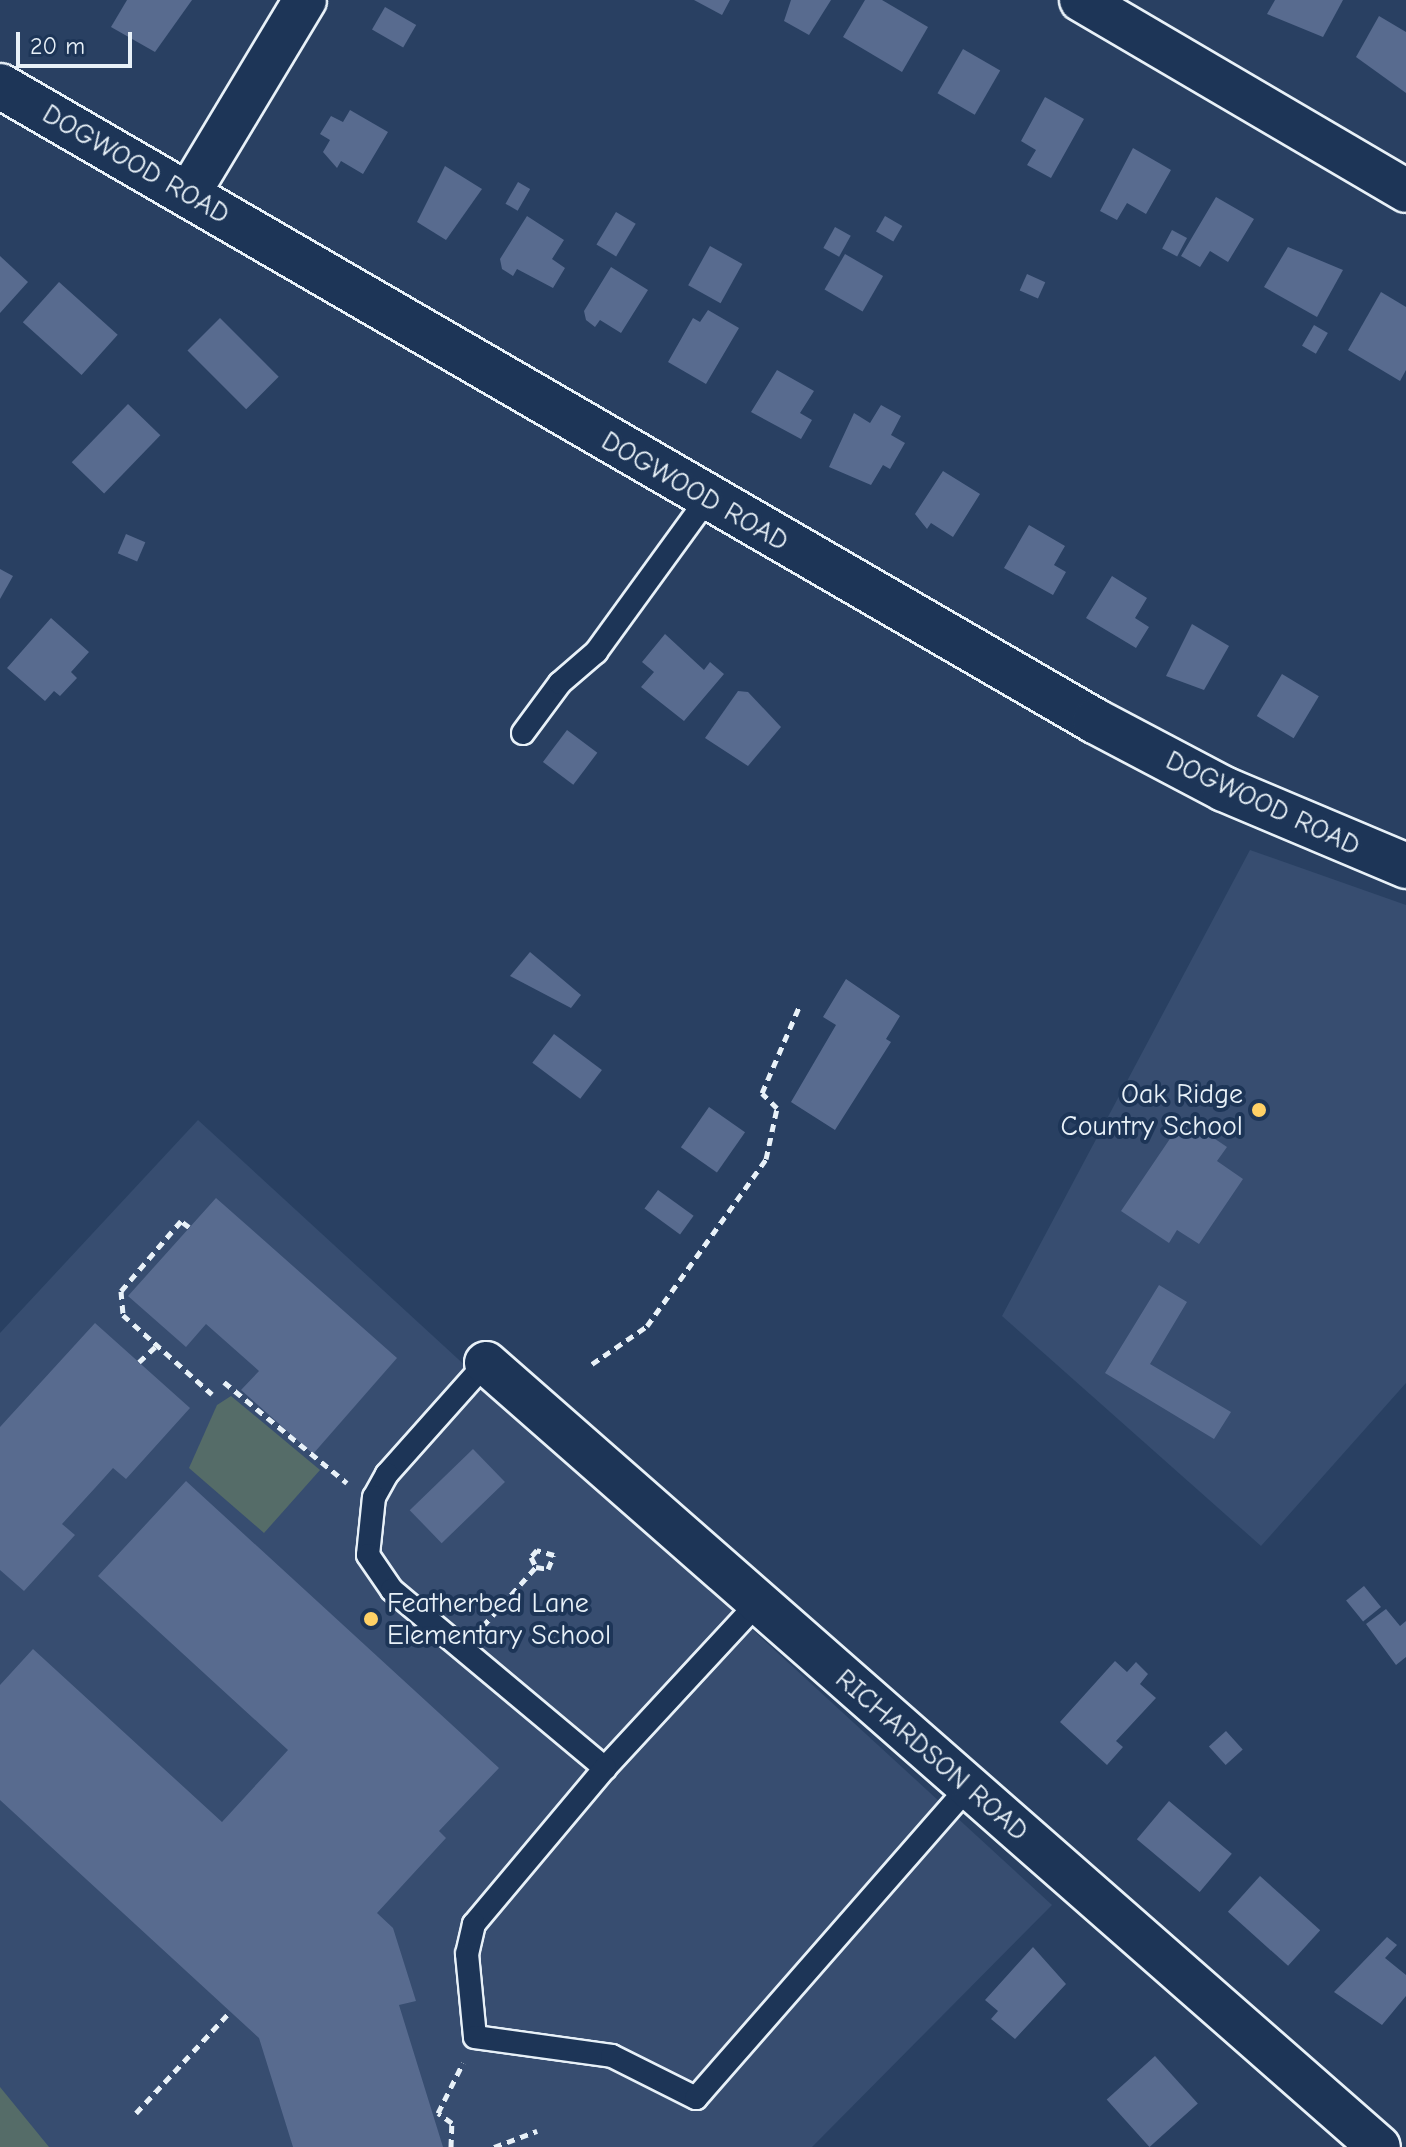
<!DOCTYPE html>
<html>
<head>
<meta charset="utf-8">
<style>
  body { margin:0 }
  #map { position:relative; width:1406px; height:2147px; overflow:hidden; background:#294062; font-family:"Comic Neue",sans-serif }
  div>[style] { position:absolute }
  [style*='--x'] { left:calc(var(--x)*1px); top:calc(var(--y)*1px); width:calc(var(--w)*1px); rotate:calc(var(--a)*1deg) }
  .built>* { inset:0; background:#374d70 }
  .green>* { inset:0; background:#556c68 }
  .building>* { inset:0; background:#586b8f; transform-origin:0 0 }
  .path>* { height:5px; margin-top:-2.5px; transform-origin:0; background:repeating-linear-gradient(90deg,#e8f1f8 0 8px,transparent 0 14px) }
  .roads { filter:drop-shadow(2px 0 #e8f1f8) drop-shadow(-2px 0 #e8f1f8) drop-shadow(0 2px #e8f1f8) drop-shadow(0 -2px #e8f1f8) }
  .service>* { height:22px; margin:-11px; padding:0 11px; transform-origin:11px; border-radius:11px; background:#1d3557 }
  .minor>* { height:42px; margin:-21px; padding:0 21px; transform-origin:21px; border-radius:21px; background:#1d3557 }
  .secondary>* { height:44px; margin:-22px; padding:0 22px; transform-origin:22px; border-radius:22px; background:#1d3557 }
  .dots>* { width:22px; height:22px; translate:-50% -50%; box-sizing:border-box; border:4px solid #1d3557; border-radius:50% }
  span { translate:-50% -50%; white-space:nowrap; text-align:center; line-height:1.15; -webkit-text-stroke:8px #1d3557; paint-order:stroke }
  .street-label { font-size:28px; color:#e8f1f8 }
  .poi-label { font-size:28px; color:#e8f1f8 }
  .right { translate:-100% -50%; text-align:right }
  .left { translate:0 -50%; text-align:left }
  .scale { position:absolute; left:16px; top:32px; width:116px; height:36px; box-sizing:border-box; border:4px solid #e8f1f8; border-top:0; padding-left:10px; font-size:24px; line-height:28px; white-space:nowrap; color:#e8f1f8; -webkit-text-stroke:6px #1d3557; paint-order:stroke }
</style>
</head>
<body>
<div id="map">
  <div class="built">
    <i style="clip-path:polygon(1250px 850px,1406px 905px,1406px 1383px,1261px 1546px,1002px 1316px)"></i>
    <i style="clip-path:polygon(198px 1120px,1052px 1905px,812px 2147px,0 2147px,0 1333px)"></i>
  </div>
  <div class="green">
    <i style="clip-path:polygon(231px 1396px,320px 1470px,264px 1533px,189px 1468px,217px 1405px)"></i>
    <i style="clip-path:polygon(0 2087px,49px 2147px,0 2147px)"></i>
  </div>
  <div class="building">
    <i style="clip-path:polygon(127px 0,192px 0,155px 52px,111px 27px)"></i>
    <i style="clip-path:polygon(694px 0,730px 0,722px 15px)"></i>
    <i style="clip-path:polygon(791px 0,831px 0,809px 35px,784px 21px)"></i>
    <i style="clip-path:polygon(865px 0,882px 0,928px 27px,902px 72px,843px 37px)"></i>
    <i style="clip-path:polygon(1275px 0,1343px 0,1323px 37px,1267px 14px)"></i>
    <i style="left:385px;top:7px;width:36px;height:26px;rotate:30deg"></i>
    <i style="clip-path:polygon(1379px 16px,1406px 32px,1406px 93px,1356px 57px)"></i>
    <i style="left:963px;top:49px;width:43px;height:51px;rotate:30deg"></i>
    <i style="clip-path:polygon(1045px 97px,1084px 119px,1051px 178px,1027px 165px,1036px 150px,1021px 141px)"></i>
    <i style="clip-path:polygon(350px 110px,388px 132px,363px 174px,341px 161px,337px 168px,323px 152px,330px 140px,320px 134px,331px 116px,343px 122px)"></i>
    <i style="clip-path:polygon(1133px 148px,1171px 170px,1146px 214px,1127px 203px,1117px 220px,1100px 211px)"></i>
    <i style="clip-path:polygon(445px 166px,482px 189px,446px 240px,417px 222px)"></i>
    <i style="left:518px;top:182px;width:14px;height:25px;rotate:30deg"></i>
    <i style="clip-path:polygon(1216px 197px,1254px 219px,1228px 262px,1210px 251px,1200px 267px,1181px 256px)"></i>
    <i style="left:616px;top:212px;width:23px;height:38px;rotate:31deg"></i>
    <i style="clip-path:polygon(527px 216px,564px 240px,552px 259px,565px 268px,553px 288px,517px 269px,513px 276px,502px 269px,500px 259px)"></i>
    <i style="left:885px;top:216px;width:20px;height:18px;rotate:30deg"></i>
    <i style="left:835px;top:227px;width:18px;height:24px;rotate:29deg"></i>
    <i style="left:1172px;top:230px;width:17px;height:21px;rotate:28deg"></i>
    <i style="left:710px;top:246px;width:37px;height:45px;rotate:29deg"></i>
    <i style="clip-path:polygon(1288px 247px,1343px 270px,1317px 317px,1264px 287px)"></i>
    <i style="left:845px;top:254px;width:44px;height:41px;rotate:30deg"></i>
    <i style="clip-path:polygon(0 256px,28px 282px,0 313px)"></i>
    <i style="clip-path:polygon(611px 267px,648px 290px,621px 333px,600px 320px,595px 327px,586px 320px,584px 311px)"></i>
    <i style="left:1027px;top:274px;width:20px;height:18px;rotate:24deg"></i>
    <i style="left:59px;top:282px;width:79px;height:54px;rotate:42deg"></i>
    <i style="clip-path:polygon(1381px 292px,1406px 307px,1406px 370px,1400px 381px,1348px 350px)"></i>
    <i style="clip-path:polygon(708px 310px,739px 328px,706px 384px,668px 362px,693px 318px,700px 322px)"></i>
    <i style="left:220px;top:318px;width:83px;height:46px;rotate:45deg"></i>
    <i style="left:1314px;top:325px;width:16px;height:24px;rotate:30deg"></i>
    <i style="clip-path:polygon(777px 370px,814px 391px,800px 413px,812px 420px,801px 439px,751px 412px)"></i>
    <i style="left:128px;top:404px;width:45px;height:81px;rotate:44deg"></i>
    <i style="clip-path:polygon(881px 405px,901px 416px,891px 435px,905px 443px,890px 469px,883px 465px,871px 485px,829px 467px,854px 413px,870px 423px)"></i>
    <i style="clip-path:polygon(943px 471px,980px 494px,953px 537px,931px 523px,927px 529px,915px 514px)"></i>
    <i style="clip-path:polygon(1029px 525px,1065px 546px,1054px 565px,1066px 572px,1053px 595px,1004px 568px)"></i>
    <i style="left:126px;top:534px;width:21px;height:21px;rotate:23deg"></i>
    <i style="clip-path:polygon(0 569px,13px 576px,0 599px)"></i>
    <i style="clip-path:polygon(1112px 576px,1147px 598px,1135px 618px,1149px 627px,1136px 648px,1086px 618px)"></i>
    <i style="clip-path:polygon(51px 618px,89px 652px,71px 672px,77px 678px,60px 696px,54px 691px,45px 701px,7px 668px)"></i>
    <i style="clip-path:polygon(1192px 624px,1229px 646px,1204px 690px,1166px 676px)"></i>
    <i style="clip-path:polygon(665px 634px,704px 670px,710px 662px,724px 674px,684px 721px,641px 687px,654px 672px,642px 662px)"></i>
    <i style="left:1282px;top:674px;width:43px;height:49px;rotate:31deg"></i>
    <i style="clip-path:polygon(738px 691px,748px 692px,781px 727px,748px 766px,705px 738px)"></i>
    <i style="left:567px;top:730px;width:38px;height:40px;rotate:37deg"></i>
    <i style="clip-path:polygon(530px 952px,581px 995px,571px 1008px,510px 976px)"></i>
    <i style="clip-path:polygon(846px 979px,900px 1016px,886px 1039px,891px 1042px,835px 1130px,791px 1102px,836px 1025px,823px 1017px)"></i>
    <i style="left:554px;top:1034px;width:60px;height:36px;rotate:37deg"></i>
    <i style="left:709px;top:1107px;width:44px;height:49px;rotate:35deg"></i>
    <i style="clip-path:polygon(1184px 1118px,1227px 1147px,1217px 1161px,1243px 1179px,1199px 1244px,1177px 1230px,1169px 1243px,1121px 1211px)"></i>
    <i style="left:658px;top:1190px;width:44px;height:23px;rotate:36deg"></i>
    <i style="clip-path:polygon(216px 1198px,397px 1358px,313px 1454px,241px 1390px,259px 1371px,206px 1324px,186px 1347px,128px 1296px)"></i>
    <i style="clip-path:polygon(1159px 1285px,1187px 1302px,1150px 1364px,1231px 1412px,1214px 1439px,1105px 1373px)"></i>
    <i style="clip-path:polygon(95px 1323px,190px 1408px,126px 1479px,113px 1468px,95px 1488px,62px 1524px,75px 1535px,24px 1591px,0 1570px,0 1427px)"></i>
    <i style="left:473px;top:1449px;width:46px;height:88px;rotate:46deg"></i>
    <i style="clip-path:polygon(186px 1481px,499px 1768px,439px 1831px,446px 1838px,377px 1913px,393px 1928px,416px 2001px,399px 2005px,443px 2147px,293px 2147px,259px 2038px,0 1800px,0 1685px,33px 1649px,222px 1822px,288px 1750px,98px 1576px)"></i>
    <i style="left:1364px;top:1586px;width:27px;height:23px;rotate:51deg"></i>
    <i style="clip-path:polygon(1386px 1609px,1400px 1626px,1406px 1621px,1406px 1657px,1396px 1665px,1366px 1624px)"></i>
    <i style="clip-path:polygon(1115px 1661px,1127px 1672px,1136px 1662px,1148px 1674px,1140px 1684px,1156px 1698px,1116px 1741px,1123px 1747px,1107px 1765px,1060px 1722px)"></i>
    <i style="left:1226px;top:1731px;width:25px;height:23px;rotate:48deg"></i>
    <i style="left:1169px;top:1801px;width:82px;height:50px;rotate:40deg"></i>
    <i style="left:1260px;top:1876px;width:81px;height:48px;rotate:42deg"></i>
    <i style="clip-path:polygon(1387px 1937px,1397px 1945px,1385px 1958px,1406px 1975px,1406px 1996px,1382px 2025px,1334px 1992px)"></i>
    <i style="clip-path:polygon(1033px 1947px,1066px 1984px,1015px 2039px,991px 2019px,998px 2011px,985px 2000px)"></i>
    <i style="left:1155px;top:2056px;width:64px;height:65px;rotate:48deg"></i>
  </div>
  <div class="path">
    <i style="--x:189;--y:1227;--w:10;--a:-143"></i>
    <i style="--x:181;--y:1221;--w:92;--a:130.6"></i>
    <i style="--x:121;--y:1291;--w:24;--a:85"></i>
    <i style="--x:123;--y:1315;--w:119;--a:41.6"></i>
    <i style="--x:139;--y:1362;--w:25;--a:-43"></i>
    <i style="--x:592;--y:1364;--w:67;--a:-34.6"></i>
    <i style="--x:647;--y:1326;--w:205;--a:-54.5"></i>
    <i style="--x:766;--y:1159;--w:52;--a:-77.8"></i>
    <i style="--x:777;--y:1108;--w:21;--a:-135"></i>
    <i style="--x:762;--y:1093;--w:94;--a:-66.7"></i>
    <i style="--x:224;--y:1382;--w:159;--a:39.4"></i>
    <i style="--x:483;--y:1626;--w:79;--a:-48.1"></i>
    <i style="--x:536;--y:1567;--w:12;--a:9"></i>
    <i style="--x:548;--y:1569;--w:15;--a:-67"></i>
    <i style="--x:554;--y:1555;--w:18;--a:-164"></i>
    <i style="--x:537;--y:1550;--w:9;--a:131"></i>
    <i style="--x:531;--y:1557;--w:11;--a:63"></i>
    <i style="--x:136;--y:2113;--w:138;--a:-47.1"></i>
    <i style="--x:451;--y:2147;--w:24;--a:-88"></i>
    <i style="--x:452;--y:2123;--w:17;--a:-144"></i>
    <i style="--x:438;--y:2113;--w:56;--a:-63.4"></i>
    <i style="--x:494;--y:2147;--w:46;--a:-20.4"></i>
  </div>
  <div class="roads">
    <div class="service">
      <i style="--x:523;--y:733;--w:62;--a:-53.5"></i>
      <i style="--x:560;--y:683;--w:48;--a:-40.7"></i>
      <i style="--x:596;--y:652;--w:190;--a:-54"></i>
      <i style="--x:486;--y:1363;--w:149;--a:131.7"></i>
      <i style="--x:387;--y:1474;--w:26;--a:119"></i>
      <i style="--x:374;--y:1497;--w:58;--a:95.9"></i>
      <i style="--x:368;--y:1555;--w:42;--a:55.6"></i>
      <i style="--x:392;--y:1590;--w:278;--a:39.9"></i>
      <i style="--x:605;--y:1768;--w:224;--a:-47.2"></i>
      <i style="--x:605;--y:1768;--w:204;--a:130"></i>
      <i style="--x:474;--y:1924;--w:31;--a:103"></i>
      <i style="--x:467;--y:1954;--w:83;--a:84.5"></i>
      <i style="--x:475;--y:2037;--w:138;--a:7.9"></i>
      <i style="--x:612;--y:2056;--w:94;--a:26.6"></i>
      <i style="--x:696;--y:2098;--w:415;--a:-48.8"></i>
    </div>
    <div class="minor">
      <i style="--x:1081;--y:0;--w:377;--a:30.4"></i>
      <i style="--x:189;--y:193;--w:225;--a:-59"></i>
      <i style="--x:486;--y:1363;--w:1188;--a:41.28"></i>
    </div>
    <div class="secondary">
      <i style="--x:0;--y:86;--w:1266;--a:30.11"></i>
      <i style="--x:1095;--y:721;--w:146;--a:27.8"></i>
      <i style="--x:1224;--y:789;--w:198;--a:22.9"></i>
    </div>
  </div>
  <div class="dots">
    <i style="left:1259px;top:1110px;background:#ffd166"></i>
    <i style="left:371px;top:1619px;background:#ffd166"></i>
  </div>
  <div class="street-label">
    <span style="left:136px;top:164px;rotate:30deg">DOGWOOD ROAD</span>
    <span style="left:695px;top:491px;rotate:30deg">DOGWOOD ROAD</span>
    <span style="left:1263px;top:803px;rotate:25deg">DOGWOOD ROAD</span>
    <span style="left:932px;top:1755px;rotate:41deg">RICHARDSON ROAD</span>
  </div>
  <div class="poi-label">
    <span class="right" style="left:1243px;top:1110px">Oak Ridge<br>Country School</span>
    <span class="left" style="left:387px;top:1619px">Featherbed Lane<br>Elementary School</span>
  </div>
  <div class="scale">20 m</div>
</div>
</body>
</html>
